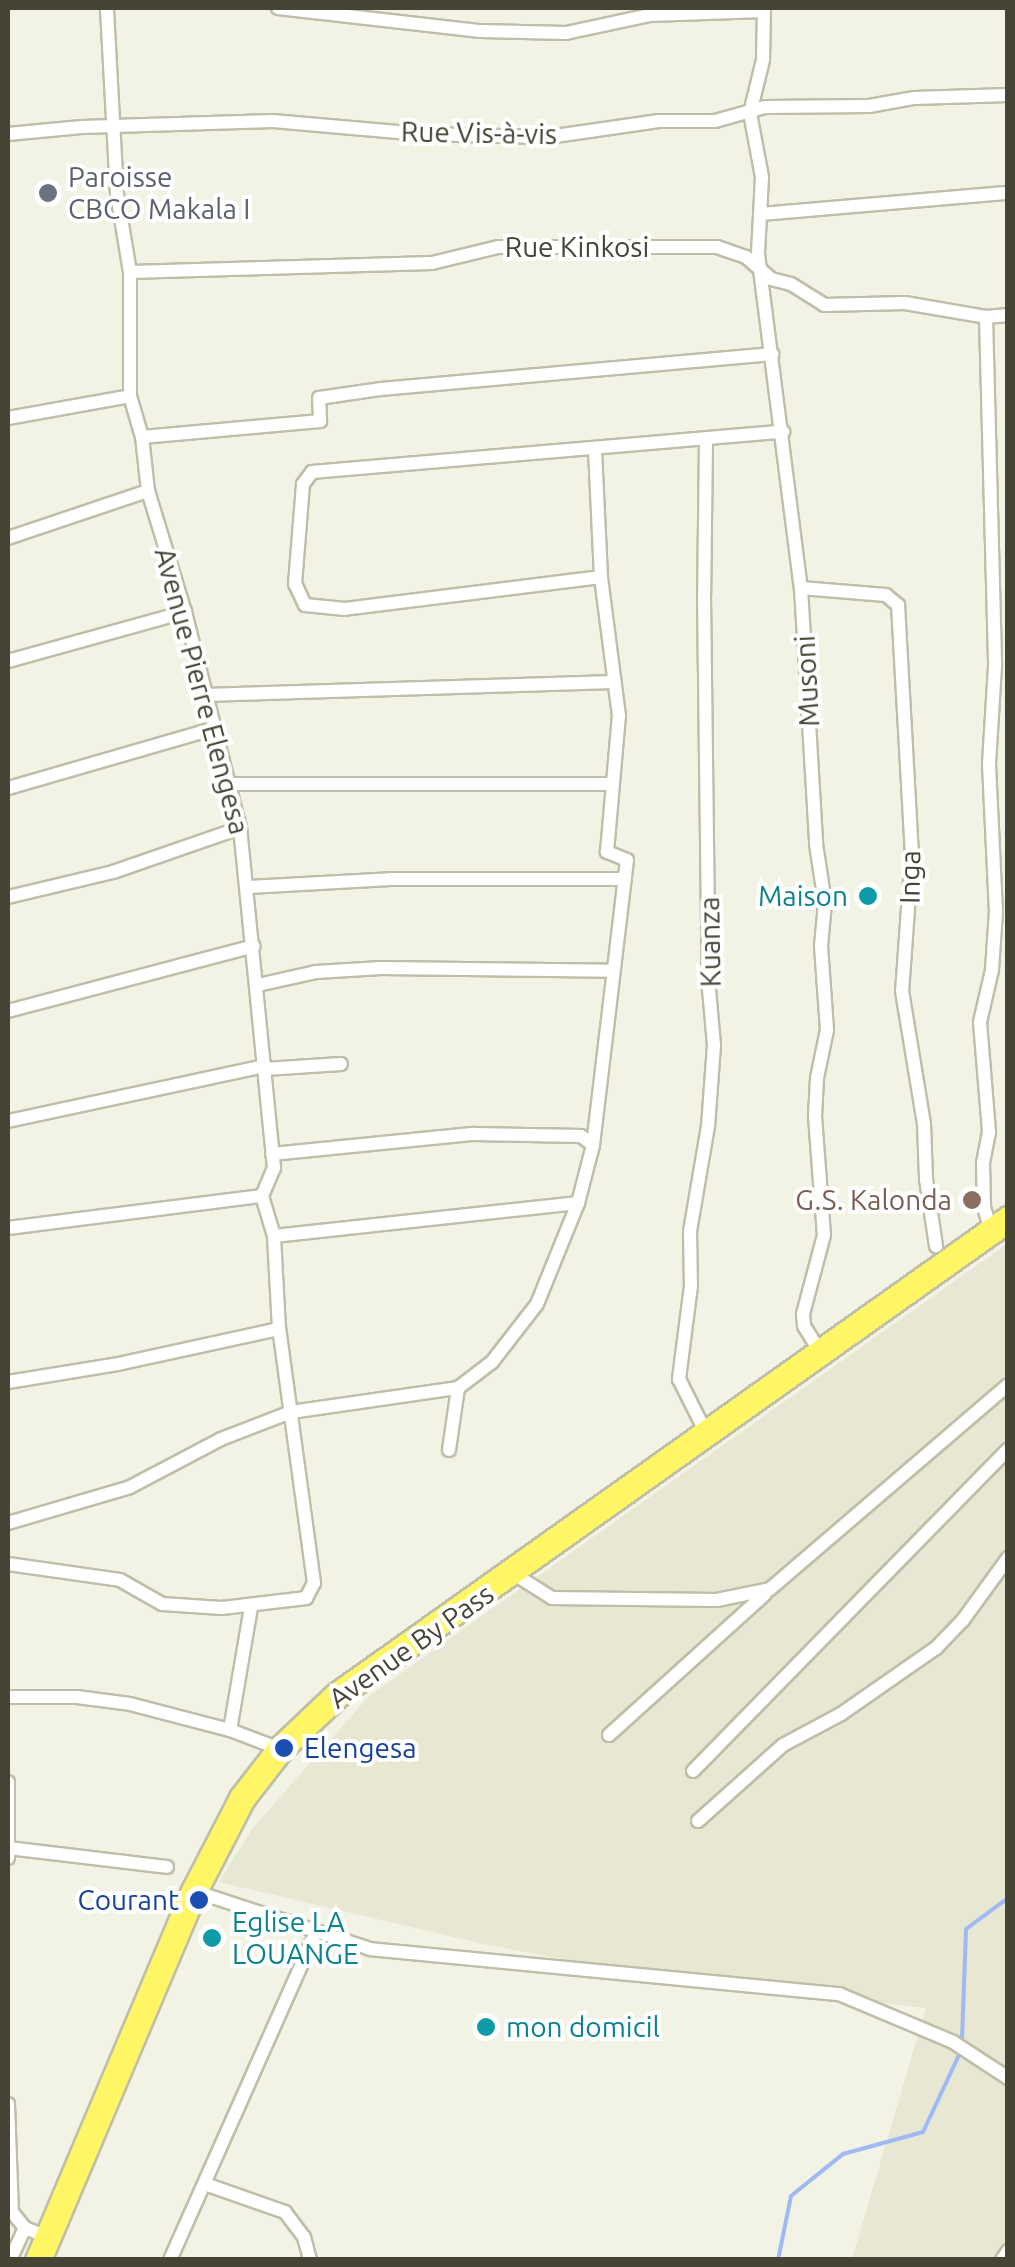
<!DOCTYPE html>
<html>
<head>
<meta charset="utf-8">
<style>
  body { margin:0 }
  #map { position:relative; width:1015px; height:2267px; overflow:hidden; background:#f3f3e5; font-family:Ubuntu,sans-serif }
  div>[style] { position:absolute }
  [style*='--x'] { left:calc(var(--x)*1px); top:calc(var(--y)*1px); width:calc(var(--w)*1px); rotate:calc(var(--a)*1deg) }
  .residential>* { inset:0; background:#e8e7d3 }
  .stream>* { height:4px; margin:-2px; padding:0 2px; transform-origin:2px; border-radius:2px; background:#9fbaf3 }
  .roads { filter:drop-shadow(2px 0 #bfbea8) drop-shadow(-2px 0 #bfbea8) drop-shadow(0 2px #bfbea8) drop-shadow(0 -2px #bfbea8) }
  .street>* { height:12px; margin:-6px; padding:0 6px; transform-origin:6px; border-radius:6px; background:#fff }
  .highway>* { height:25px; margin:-12.5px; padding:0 12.5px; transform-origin:12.5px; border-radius:12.5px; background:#fff665 }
  .dots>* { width:28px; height:28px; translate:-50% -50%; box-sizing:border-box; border:5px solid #fff; border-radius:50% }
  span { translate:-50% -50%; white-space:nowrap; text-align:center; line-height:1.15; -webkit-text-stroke:8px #fff; paint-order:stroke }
  .street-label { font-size:28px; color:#464435 }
  .worship-label { font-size:28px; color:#5b616d }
  .left { translate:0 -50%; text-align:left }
  .culture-label { font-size:28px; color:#0d838f }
  .right { translate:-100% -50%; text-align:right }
  .education-label { font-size:28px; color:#785e54 }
  .transit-label { font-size:28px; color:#164399 }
  .frame { position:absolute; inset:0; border:10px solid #464435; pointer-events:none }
</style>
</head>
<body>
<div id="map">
  <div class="residential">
    <i style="clip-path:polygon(1007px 1244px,1007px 2259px,852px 2259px,926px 2008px,665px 1978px,488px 1945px,219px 1882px,252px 1829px,369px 1696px)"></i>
  </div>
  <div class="stream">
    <i style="--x:962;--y:2039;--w:110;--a:-87.9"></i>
    <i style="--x:966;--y:1929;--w:52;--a:-36.4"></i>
    <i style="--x:778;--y:2260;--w:65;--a:-78.5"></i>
    <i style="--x:791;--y:2196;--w:67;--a:-38.9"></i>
    <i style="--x:843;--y:2154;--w:83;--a:-15.4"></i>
    <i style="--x:923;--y:2132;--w:87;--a:-64.9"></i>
  </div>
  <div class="roads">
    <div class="street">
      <i style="--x:278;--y:8;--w:204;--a:6.5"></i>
      <i style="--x:481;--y:31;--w:85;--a:1.3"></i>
      <i style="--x:566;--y:33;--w:85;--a:-12.2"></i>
      <i style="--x:649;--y:15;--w:115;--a:-2"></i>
      <i style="--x:764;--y:8;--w:52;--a:91.1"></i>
      <i style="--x:763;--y:60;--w:55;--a:103.8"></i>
      <i style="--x:750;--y:113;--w:65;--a:79.4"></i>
      <i style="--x:762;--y:177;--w:77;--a:93"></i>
      <i style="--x:758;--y:254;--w:337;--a:82.7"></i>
      <i style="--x:801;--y:588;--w:256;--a:86.6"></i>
      <i style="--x:816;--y:844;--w:60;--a:81.3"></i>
      <i style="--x:825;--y:903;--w:43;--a:95.3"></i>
      <i style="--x:821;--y:946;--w:84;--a:85.9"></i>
      <i style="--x:827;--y:1030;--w:49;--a:101.8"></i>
      <i style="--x:817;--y:1078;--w:38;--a:93"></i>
      <i style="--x:815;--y:1116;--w:119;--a:85.7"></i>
      <i style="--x:824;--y:1235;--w:82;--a:104.9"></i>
      <i style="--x:803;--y:1314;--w:12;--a:85"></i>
      <i style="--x:804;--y:1326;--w:31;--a:58"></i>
      <i style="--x:8;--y:134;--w:74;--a:-5.4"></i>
      <i style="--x:82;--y:127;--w:191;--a:-1.8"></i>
      <i style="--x:273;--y:121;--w:151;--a:5"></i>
      <i style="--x:423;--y:134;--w:125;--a:1.4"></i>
      <i style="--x:548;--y:137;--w:112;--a:-8.2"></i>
      <i style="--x:659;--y:121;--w:56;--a:0"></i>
      <i style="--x:715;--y:121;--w:52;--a:-15.6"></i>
      <i style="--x:765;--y:107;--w:104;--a:-0.6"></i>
      <i style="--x:869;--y:106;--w:46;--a:-10.1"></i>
      <i style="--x:914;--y:98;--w:94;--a:-1.8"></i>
      <i style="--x:761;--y:214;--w:248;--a:-4.9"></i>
      <i style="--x:130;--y:272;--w:302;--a:-1.7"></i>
      <i style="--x:432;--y:263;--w:68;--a:-13.6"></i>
      <i style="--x:498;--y:247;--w:219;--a:0"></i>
      <i style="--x:717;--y:247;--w:31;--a:19"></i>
      <i style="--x:746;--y:257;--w:33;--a:41"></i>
      <i style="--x:771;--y:279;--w:21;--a:14"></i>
      <i style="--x:791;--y:284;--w:39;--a:32"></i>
      <i style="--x:824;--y:305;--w:81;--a:-1.4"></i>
      <i style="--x:905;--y:303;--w:82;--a:9.8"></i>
      <i style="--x:986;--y:317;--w:22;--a:-5"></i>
      <i style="--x:986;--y:317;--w:349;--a:88.5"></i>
      <i style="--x:995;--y:666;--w:98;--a:93.5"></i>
      <i style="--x:989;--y:764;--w:147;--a:87.3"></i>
      <i style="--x:996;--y:911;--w:59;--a:93.9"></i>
      <i style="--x:992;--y:970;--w:53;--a:103"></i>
      <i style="--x:980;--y:1022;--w:110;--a:85.3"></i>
      <i style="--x:989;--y:1132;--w:32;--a:101"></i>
      <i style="--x:983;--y:1163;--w:44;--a:88.7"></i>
      <i style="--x:984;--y:1207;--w:25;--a:74"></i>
      <i style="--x:8;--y:418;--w:124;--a:-10.2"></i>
      <i style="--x:142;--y:437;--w:179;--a:-5.1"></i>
      <i style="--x:320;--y:421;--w:23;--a:-92"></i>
      <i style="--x:319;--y:398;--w:63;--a:-8.3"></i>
      <i style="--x:381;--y:389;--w:393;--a:-5.1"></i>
      <i style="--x:706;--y:441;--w:154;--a:90.7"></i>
      <i style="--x:704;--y:595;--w:394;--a:89.3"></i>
      <i style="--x:709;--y:989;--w:56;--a:84.9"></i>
      <i style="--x:714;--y:1045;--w:81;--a:94.2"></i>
      <i style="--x:708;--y:1126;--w:107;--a:99.7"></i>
      <i style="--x:690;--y:1231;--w:55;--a:89"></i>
      <i style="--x:691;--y:1286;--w:94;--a:97.4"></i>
      <i style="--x:679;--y:1379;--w:60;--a:63.4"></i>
      <i style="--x:8;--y:538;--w:148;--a:-18.6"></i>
      <i style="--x:601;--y:577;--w:258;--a:172.9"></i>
      <i style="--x:345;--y:609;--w:40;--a:-174.3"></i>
      <i style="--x:305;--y:605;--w:23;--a:-115"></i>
      <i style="--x:295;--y:584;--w:100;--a:-85.4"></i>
      <i style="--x:303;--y:484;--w:15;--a:-53"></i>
      <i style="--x:312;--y:472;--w:473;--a:-4.9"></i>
      <i style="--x:801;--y:588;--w:85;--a:4.7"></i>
      <i style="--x:886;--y:595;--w:16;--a:40"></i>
      <i style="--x:898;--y:605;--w:248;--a:86.8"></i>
      <i style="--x:912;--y:853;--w:138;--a:94.1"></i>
      <i style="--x:902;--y:991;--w:135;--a:80.6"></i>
      <i style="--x:924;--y:1124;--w:55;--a:87.9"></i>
      <i style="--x:926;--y:1179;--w:68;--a:81.5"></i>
      <i style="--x:8;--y:661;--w:184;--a:-15.5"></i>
      <i style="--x:203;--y:695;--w:412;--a:-1.8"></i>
      <i style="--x:231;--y:784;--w:381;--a:0"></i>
      <i style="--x:8;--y:788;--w:213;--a:-16.1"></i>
      <i style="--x:249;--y:887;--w:141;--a:-3.2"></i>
      <i style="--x:390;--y:879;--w:235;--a:0"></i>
      <i style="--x:8;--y:897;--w:108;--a:-13.4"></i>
      <i style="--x:113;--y:872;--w:134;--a:-19.1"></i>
      <i style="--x:258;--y:985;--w:59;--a:-12.6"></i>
      <i style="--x:316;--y:972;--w:65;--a:-3.5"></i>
      <i style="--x:381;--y:968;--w:232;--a:0.7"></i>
      <i style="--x:8;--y:1011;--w:254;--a:-14.8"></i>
      <i style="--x:265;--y:1069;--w:76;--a:-3.8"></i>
      <i style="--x:8;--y:1121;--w:263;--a:-12.1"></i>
      <i style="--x:272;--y:1154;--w:203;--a:-5.7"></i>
      <i style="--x:474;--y:1134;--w:107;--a:1.1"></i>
      <i style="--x:581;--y:1136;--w:15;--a:37"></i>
      <i style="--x:8;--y:1228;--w:256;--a:-7.2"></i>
      <i style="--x:274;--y:1236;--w:306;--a:-6.2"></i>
      <i style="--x:8;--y:1382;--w:111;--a:-9.3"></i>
      <i style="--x:118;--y:1364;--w:165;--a:-12.3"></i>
      <i style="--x:449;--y:1450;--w:63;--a:-81.7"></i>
      <i style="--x:8;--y:1523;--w:127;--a:-16.4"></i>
      <i style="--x:130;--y:1487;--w:103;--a:-27.8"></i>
      <i style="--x:221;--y:1439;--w:75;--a:-21.1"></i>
      <i style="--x:291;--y:1412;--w:169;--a:-8.2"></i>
      <i style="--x:458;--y:1388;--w:43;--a:-37.4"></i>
      <i style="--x:492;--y:1362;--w:73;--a:-52.2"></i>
      <i style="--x:537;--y:1304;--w:109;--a:-67.9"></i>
      <i style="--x:578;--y:1203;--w:60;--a:-75.5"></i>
      <i style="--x:593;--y:1145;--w:287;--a:-83.2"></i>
      <i style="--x:627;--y:860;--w:22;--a:-158"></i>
      <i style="--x:607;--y:852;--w:137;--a:-85"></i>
      <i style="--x:619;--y:716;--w:140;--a:-97.4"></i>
      <i style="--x:601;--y:577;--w:126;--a:-92.7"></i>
      <i style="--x:8;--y:1564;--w:113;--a:8.1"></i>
      <i style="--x:120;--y:1580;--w:48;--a:29.7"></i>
      <i style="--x:162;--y:1604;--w:60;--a:3.8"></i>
      <i style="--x:222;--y:1608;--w:85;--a:-6.8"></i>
      <i style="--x:306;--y:1598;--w:17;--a:-62"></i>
      <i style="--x:314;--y:1583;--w:256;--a:-97.8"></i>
      <i style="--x:279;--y:1329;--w:93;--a:-93.1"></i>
      <i style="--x:274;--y:1236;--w:42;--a:-106.7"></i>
      <i style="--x:262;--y:1196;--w:30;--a:-67"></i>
      <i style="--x:274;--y:1168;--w:342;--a:-95.7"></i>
      <i style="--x:240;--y:828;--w:223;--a:-104.3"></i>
      <i style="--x:185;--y:612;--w:127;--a:-107"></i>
      <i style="--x:148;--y:491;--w:54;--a:-96.3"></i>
      <i style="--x:142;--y:437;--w:43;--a:-106.3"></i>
      <i style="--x:130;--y:396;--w:124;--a:-90"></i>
      <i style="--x:130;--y:272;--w:79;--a:-99.5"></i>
      <i style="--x:117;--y:194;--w:186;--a:-93.1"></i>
      <i style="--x:514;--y:1574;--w:45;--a:32.3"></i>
      <i style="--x:552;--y:1598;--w:165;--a:0.7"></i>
      <i style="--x:717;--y:1600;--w:54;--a:-11.7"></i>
      <i style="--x:770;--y:1589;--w:313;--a:-40.6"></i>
      <i style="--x:8;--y:1697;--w:69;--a:0"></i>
      <i style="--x:77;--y:1697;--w:53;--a:7.5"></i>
      <i style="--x:130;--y:1704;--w:103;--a:14.6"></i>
      <i style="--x:230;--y:1730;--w:53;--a:20.8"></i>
      <i style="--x:230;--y:1730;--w:125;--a:-80.3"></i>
      <i style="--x:609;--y:1735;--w:210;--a:-42.1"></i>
      <i style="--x:693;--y:1771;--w:450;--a:-45.6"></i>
      <i style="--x:8;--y:1782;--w:76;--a:90"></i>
      <i style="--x:698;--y:1821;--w:114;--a:-41.8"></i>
      <i style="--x:783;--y:1745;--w:66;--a:-28.1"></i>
      <i style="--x:841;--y:1714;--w:116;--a:-34.8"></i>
      <i style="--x:936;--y:1648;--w:39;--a:-46"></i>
      <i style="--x:963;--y:1620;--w:77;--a:-54"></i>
      <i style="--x:8;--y:1848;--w:160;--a:6.8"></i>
      <i style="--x:194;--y:1891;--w:185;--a:18.2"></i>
      <i style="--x:370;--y:1949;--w:471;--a:5.5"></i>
      <i style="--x:839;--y:1994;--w:124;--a:22.8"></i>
      <i style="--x:953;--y:2042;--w:66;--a:33.2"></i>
      <i style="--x:8;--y:2104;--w:108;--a:87.9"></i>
      <i style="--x:12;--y:2212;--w:21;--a:51"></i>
      <i style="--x:25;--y:2228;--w:24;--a:22"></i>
      <i style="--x:205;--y:2184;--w:85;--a:19.3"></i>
      <i style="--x:285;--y:2212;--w:31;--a:53"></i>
      <i style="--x:304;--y:2237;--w:24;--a:75"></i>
      <i style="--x:10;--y:2260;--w:35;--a:-65"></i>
      <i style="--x:170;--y:2260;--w:357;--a:-66"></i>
      <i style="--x:1002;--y:2260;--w:11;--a:-56"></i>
    </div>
    <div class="highway">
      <i style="--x:38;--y:2260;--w:401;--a:-67.1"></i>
      <i style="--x:194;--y:1891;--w:105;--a:-62.7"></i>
      <i style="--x:242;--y:1798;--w:62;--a:-52.2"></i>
      <i style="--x:280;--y:1749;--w:79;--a:-43.5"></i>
      <i style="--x:337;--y:1695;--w:823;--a:-35.35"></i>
    </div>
  </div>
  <div class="dots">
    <i style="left:48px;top:193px;background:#6b7280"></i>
    <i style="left:868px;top:896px;background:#0f9aa8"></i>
    <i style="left:972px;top:1200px;background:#8d6e63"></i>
    <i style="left:284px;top:1748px;background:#1a4fb4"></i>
    <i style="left:199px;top:1900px;background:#1a4fb4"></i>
    <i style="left:212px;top:1938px;background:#0f9aa8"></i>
    <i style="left:486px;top:2027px;background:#0f9aa8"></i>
  </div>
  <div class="street-label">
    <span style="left:479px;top:133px;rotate:1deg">Rue Vis-à-vis</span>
    <span style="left:577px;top:247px">Rue Kinkosi</span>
    <span style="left:807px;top:681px;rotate:-93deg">Musoni</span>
    <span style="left:202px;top:691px;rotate:75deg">Avenue Pierre Elengesa</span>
    <span style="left:910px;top:877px;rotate:-89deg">Inga</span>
    <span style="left:710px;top:942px;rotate:-91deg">Kuanza</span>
    <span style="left:411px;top:1646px;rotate:-35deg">Avenue By Pass</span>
  </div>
  <div class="worship-label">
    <span class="left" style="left:68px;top:193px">Paroisse<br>CBCO Makala I</span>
  </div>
  <div class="culture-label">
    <span class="right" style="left:848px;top:896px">Maison</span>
    <span class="left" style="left:232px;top:1938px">Eglise LA<br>LOUANGE</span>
    <span class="left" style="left:506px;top:2027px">mon domicil</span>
  </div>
  <div class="education-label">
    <span class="right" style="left:952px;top:1200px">G.S. Kalonda</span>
  </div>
  <div class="transit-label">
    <span class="left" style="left:304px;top:1748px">Elengesa</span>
    <span class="right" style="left:179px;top:1900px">Courant</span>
  </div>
  <div class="frame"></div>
</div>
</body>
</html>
